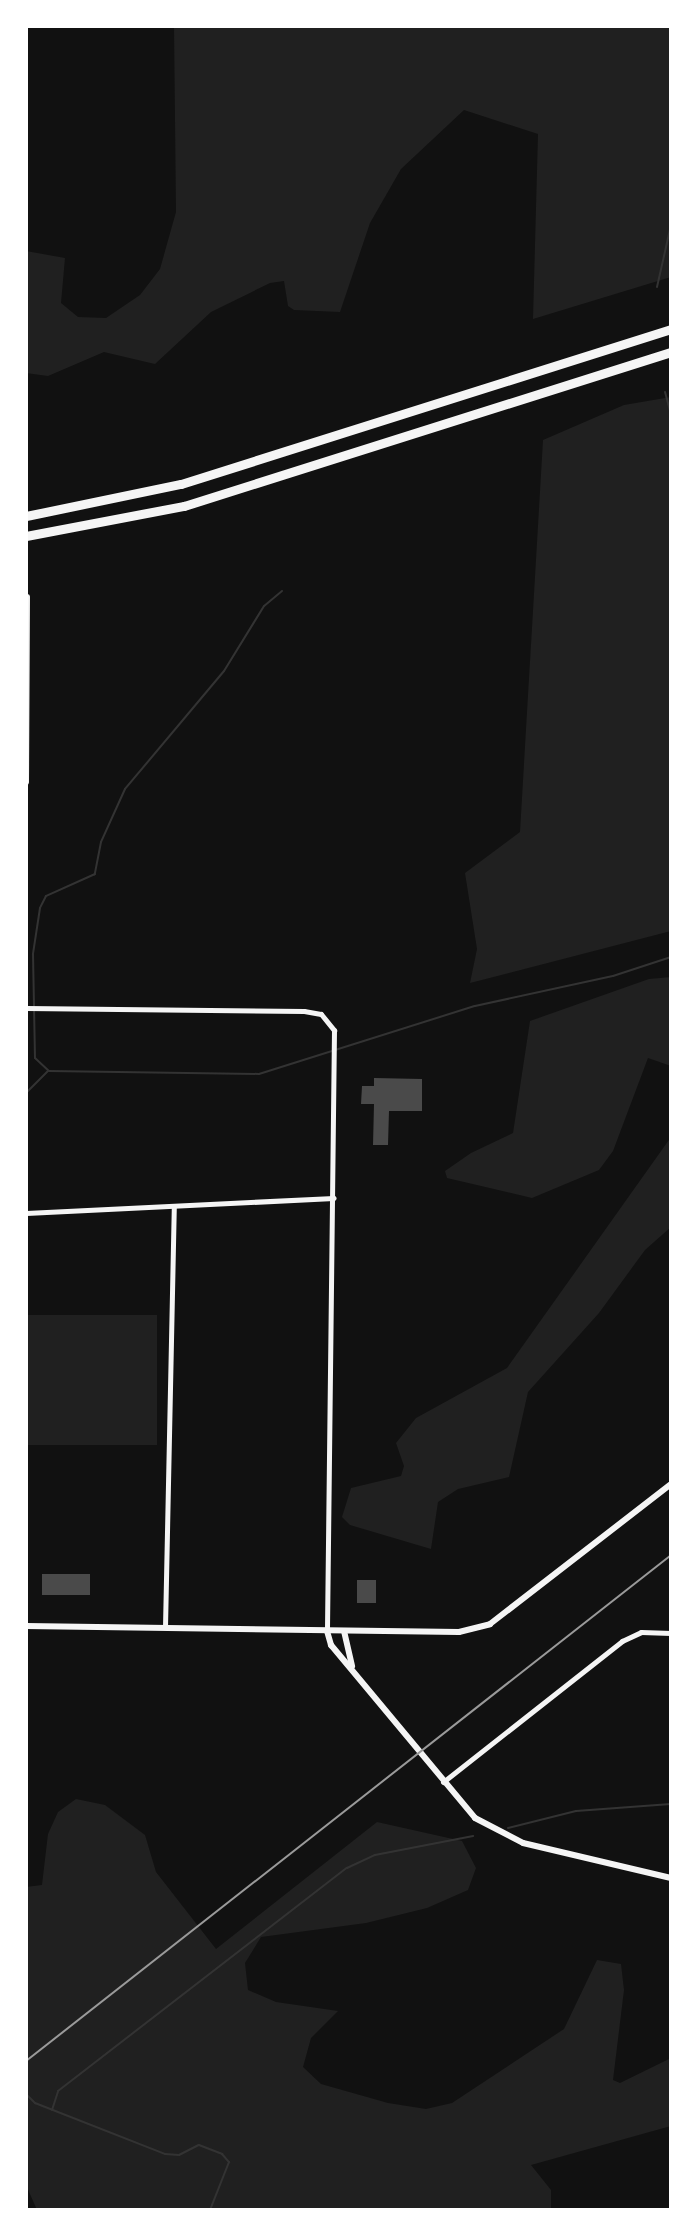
<!DOCTYPE html>
<html>
<head>
<meta charset="utf-8">
<style>
  body { margin:0 }
  #map { position:relative; width:697px; height:2236px; overflow:hidden; background:#111; font-family:Poppins,sans-serif }
  div>[style] { position:absolute }
  [style*='--x'] { left:calc(var(--x)*1px); top:calc(var(--y)*1px); width:calc(var(--w)*1px); rotate:calc(var(--a)*1deg) }
  .green>* { inset:0; background:#202020; transform-origin:0 0 }
  .stream>* { height:2px; margin:-1px; padding:0 1px; transform-origin:1px; border-radius:1px; background:#333 }
  .building>* { inset:0; background:#4a4a4a; transform-origin:0 0 }
  .minor>* { height:5px; margin:-2.5px; padding:0 2.5px; transform-origin:2.5px; border-radius:2.5px; background:#f5f5f5 }
  .tertiary>* { height:6px; margin:-3px; padding:0 3px; transform-origin:3px; border-radius:3px; background:#f5f5f5 }
  .motorway>* { height:9px; margin:-4.5px; padding:0 4.5px; transform-origin:4.5px; border-radius:4.5px; background:#f5f5f5 }
  .rail>* { height:2px; margin:-1px; padding:0 1px; transform-origin:1px; border-radius:1px; background:#9a9a9a }
  span { translate:-50% -50%; white-space:nowrap; text-align:center; line-height:1.15; -webkit-text-stroke:7px #fff; paint-order:stroke }
  .frame { position:absolute; inset:0; border:28px solid #fff; pointer-events:none }
</style>
</head>
<body>
<div id="map">
  <div class="green">
    <i style="clip-path:polygon(174px 26px,671px 26px,671px 277px,533px 319px,538px 134px,464px 110px,401px 169px,370px 223px,340px 312px,294px 310px,288px 306px,284px 281px,270px 283px,211px 312px,155px 364px,104px 352px,48px 376px,26px 373px,26px 251px,65px 258px,61px 303px,78px 317px,106px 318px,140px 295px,160px 269px,176px 212px)"></i>
    <i style="clip-path:polygon(671px 397px,671px 931px,470px 983px,477px 949px,465px 873px,520px 832px,543px 440px,624px 405px)"></i>
    <i style="clip-path:polygon(671px 977px,671px 1066px,648px 1058px,613px 1151px,599px 1170px,532px 1198px,447px 1178px,445px 1171px,471px 1153px,513px 1133px,530px 1021px,649px 979px)"></i>
    <i style="clip-path:polygon(671px 1137px,671px 1227px,645px 1250px,599px 1313px,528px 1392px,509px 1477px,458px 1489px,438px 1502px,431px 1549px,350px 1525px,342px 1517px,351px 1488px,401px 1476px,404px 1466px,396px 1443px,416px 1418px,507px 1368px)"></i>
    <i style="left:26px;top:1315px;width:131px;height:130px"></i>
    <i style="clip-path:polygon(76px 1799px,105px 1805px,145px 1835px,156px 1872px,216px 1949px,377px 1822px,462px 1841px,476px 1868px,468px 1890px,427px 1908px,366px 1923px,261px 1937px,245px 1963px,248px 1990px,276px 2002px,338px 2011px,311px 2038px,303px 2067px,321px 2084px,388px 2103px,426px 2109px,452px 2103px,564px 2029px,597px 1960px,621px 1964px,624px 1990px,613px 2080px,620px 2083px,671px 2058px,671px 2126px,531px 2165px,551px 2190px,551px 2210px,37px 2210px,26px 2185px,26px 1887px,42px 1885px,48px 1834px,58px 1812px)"></i>
  </div>
  <div class="stream">
    <i style="--x:657;--y:287;--w:64;--a:-77.3"></i>
    <i style="--x:665;--y:392;--w:23;--a:75"></i>
    <i style="--x:282;--y:591;--w:23;--a:140"></i>
    <i style="--x:264;--y:606;--w:76;--a:121.6"></i>
    <i style="--x:224;--y:671;--w:154;--a:130"></i>
    <i style="--x:125;--y:789;--w:58;--a:114.4"></i>
    <i style="--x:101;--y:842;--w:33;--a:101"></i>
    <i style="--x:95;--y:874;--w:54;--a:155.8"></i>
    <i style="--x:46;--y:896;--w:13;--a:117"></i>
    <i style="--x:40;--y:908;--w:47;--a:98.7"></i>
    <i style="--x:33;--y:954;--w:104;--a:88.9"></i>
    <i style="--x:35;--y:1058;--w:19;--a:43"></i>
    <i style="--x:49;--y:1071;--w:210;--a:0.8"></i>
    <i style="--x:259;--y:1074;--w:226;--a:-17.5"></i>
    <i style="--x:475;--y:1006;--w:141;--a:-12.3"></i>
    <i style="--x:613;--y:976;--w:61;--a:-18.1"></i>
    <i style="--x:26;--y:1093;--w:31;--a:-45"></i>
    <i style="--x:508;--y:1828;--w:70;--a:-14"></i>
    <i style="--x:576;--y:1811;--w:95;--a:-4.2"></i>
    <i style="--x:26;--y:2094;--w:13;--a:45"></i>
    <i style="--x:35;--y:2103;--w:140;--a:21.4"></i>
    <i style="--x:165;--y:2154;--w:14;--a:4"></i>
    <i style="--x:179;--y:2155;--w:22;--a:-27"></i>
    <i style="--x:199;--y:2145;--w:25;--a:21"></i>
    <i style="--x:222;--y:2154;--w:11;--a:49"></i>
    <i style="--x:229;--y:2162;--w:52;--a:111.6"></i>
    <i style="--x:52;--y:2110;--w:20;--a:-72"></i>
    <i style="--x:58;--y:2091;--w:365;--a:-37.7"></i>
    <i style="--x:347;--y:1868;--w:31;--a:-25"></i>
    <i style="--x:375;--y:1855;--w:100;--a:-11"></i>
  </div>
  <div class="building">
    <i style="clip-path:polygon(374px 1078px,422px 1079px,422px 1111px,389px 1111px,388px 1145px,373px 1145px,374px 1104px,361px 1104px,362px 1086px,374px 1086px)"></i>
    <i style="left:42px;top:1574px;width:48px;height:21px"></i>
    <i style="left:357px;top:1580px;width:19px;height:23px"></i>
  </div>
  <div class="minor">
    <i style="--x:26;--y:782;--w:186;--a:-89.7"></i>
    <i style="--x:26;--y:1008;--w:278;--a:0.6"></i>
    <i style="--x:304;--y:1011;--w:17;--a:10"></i>
    <i style="--x:321;--y:1014;--w:21;--a:51"></i>
    <i style="--x:334;--y:1030;--w:601;--a:90.67"></i>
    <i style="--x:26;--y:1213;--w:308;--a:-2.8"></i>
    <i style="--x:165;--y:1627;--w:421;--a:-88.8"></i>
    <i style="--x:443;--y:1782;--w:228;--a:-38.2"></i>
    <i style="--x:622;--y:1641;--w:21;--a:-25"></i>
    <i style="--x:641;--y:1632;--w:30;--a:2"></i>
  </div>
  <div class="tertiary">
    <i style="--x:26;--y:1626;--w:433;--a:0.8"></i>
    <i style="--x:459;--y:1632;--w:32;--a:-14"></i>
    <i style="--x:490;--y:1624;--w:229;--a:-37.7"></i>
    <i style="--x:327;--y:1631;--w:15;--a:74"></i>
    <i style="--x:331;--y:1645;--w:225;--a:50.2"></i>
    <i style="--x:475;--y:1818;--w:54;--a:27.5"></i>
    <i style="--x:523;--y:1843;--w:152;--a:13.3"></i>
    <i style="--x:344;--y:1631;--w:36;--a:77"></i>
  </div>
  <div class="motorway">
    <i style="--x:26;--y:516;--w:158;--a:-11.7"></i>
    <i style="--x:181;--y:484;--w:514;--a:-17.55"></i>
    <i style="--x:26;--y:536;--w:161;--a:-10.8"></i>
    <i style="--x:184;--y:506;--w:511;--a:-17.55"></i>
  </div>
  <div class="rail">
    <i style="--x:26;--y:2061;--w:820;--a:-38.11"></i>
  </div>
  <div class="frame"></div>
</div>
</body>
</html>
